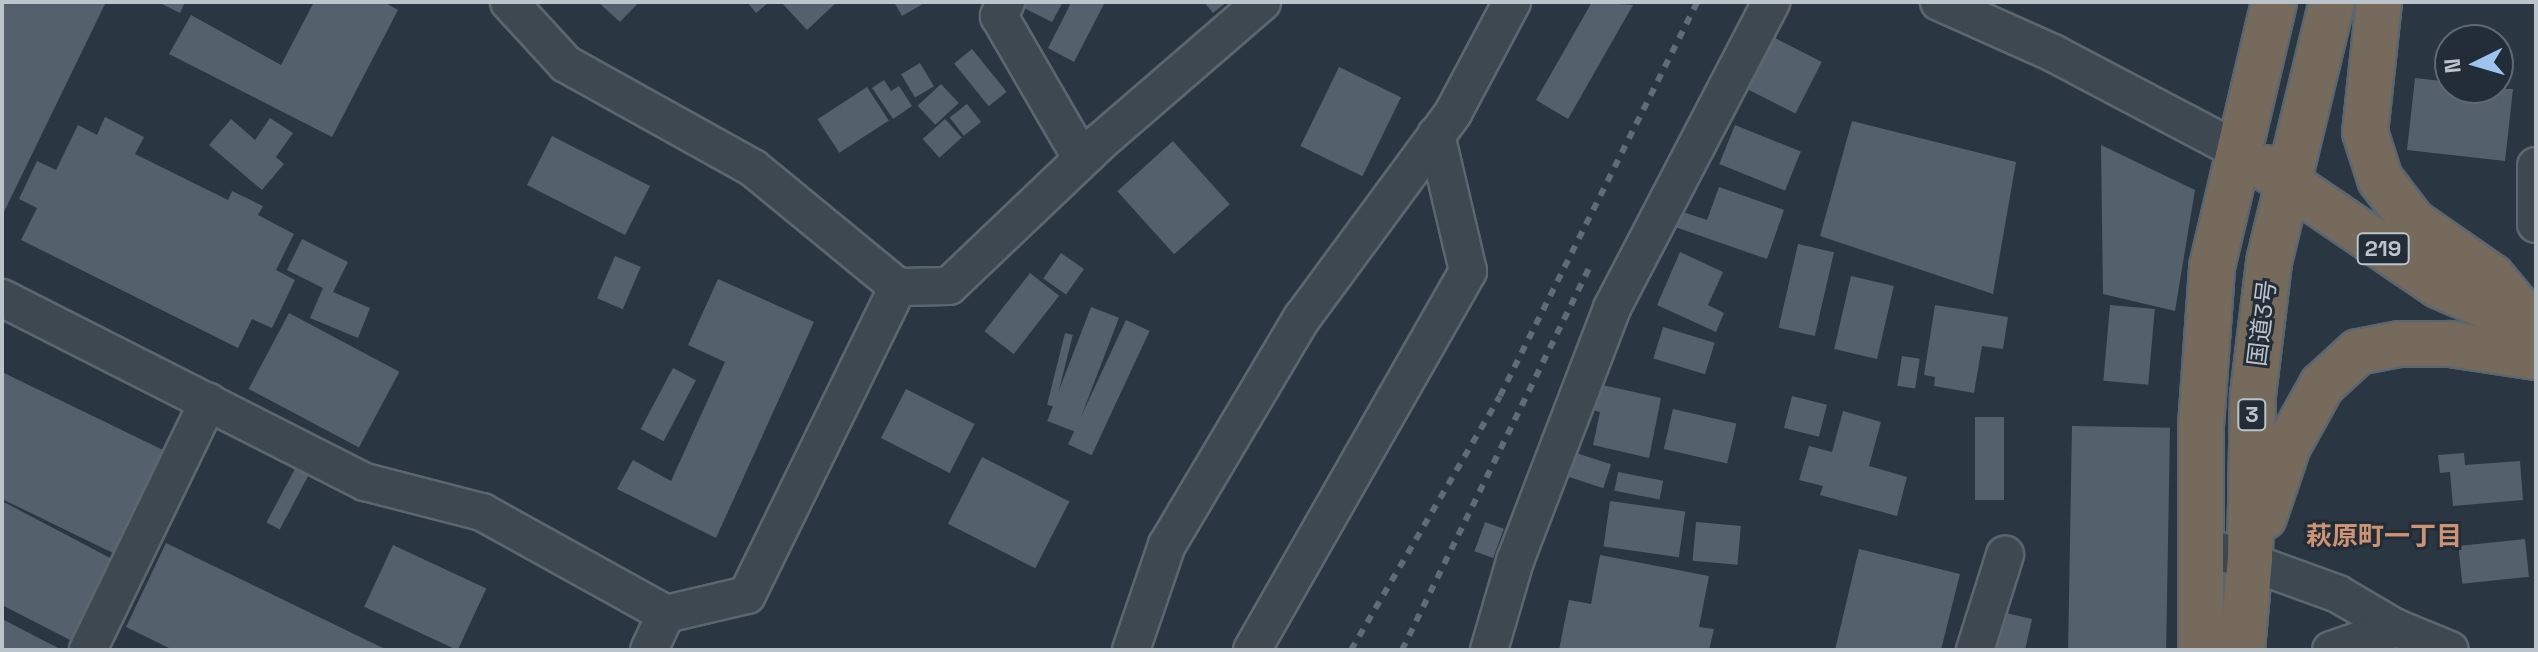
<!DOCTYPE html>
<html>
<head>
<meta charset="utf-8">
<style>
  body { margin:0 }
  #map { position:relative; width:2538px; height:652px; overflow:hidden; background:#2a3641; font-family:"Space Grotesk","Noto Sans JP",sans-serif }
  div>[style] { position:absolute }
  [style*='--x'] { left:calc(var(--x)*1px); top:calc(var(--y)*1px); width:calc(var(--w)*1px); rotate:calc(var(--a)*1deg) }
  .building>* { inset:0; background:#54616c; transform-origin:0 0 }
  .roads { filter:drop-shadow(2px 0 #5c666f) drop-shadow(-2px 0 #5c666f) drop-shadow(0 2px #5c666f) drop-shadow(0 -2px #5c666f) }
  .minor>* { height:36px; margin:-18px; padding:0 18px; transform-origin:18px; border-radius:18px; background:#3e4851 }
  .highway>* { height:44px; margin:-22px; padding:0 22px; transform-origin:22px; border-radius:22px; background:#766a5c }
  .rail>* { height:6px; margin-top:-3px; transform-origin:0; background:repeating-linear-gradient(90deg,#616c78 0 8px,transparent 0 16px) }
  span { translate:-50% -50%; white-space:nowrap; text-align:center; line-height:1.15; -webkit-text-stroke:6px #232d37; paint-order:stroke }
  .shield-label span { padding:2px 6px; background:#232d37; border:2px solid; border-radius:6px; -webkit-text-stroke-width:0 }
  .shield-label { font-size:22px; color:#bbc3cb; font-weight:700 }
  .street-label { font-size:24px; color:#bbc3cb }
  .neighbourhood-label { font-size:26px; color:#cd9374; font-weight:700 }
  .frame { position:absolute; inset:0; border:4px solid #bbc3cb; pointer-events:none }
  .north { position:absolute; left:2434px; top:24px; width:80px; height:80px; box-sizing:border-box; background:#232d37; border:2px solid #606972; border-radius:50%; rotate:265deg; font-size:22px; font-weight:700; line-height:32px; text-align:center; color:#bbc3cb }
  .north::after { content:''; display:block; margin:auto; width:28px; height:36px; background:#9cc4ef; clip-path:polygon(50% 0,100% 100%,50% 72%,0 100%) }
</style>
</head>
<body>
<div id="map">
  <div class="building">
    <i style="clip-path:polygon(2px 2px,106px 2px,2px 216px)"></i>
    <i style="clip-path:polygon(158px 2px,185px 2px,180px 13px)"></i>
    <i style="clip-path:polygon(314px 2px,384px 2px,398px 10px,332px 137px,169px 54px,191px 15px,281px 65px)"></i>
    <i style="clip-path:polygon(598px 2px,639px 2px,620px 22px)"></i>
    <i style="clip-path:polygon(747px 2px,769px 2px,756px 13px)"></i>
    <i style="clip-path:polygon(781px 2px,837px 2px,807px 30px)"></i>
    <i style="clip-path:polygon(894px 2px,926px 2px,902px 16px)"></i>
    <i style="clip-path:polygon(1022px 2px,1063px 2px,1052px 22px,1020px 6px)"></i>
    <i style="clip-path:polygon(1065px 2px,1105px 2px,1074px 62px,1048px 48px,1070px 5px)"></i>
    <i style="clip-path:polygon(1204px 2px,1227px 2px,1213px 13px)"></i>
    <i style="clip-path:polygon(1592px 2px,1633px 5px,1568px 119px,1536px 100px)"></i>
    <i style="left:1771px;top:36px;width:57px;height:58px;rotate:27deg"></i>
    <i style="left:972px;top:49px;width:55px;height:23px;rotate:51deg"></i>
    <i style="left:920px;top:63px;width:27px;height:22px;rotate:59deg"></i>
    <i style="left:1339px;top:67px;width:69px;height:88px;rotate:26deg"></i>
    <i style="clip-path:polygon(2415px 78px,2450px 82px,2450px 88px,2513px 89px,2505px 161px,2407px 150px)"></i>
    <i style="clip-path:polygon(884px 80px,891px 91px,899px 86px,912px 106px,893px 119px,872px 88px)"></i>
    <i style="left:941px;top:84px;width:26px;height:32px;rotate:47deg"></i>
    <i style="left:867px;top:87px;width:40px;height:59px;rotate:57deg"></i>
    <i style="left:967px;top:104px;width:23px;height:22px;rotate:52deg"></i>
    <i style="clip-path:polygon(105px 117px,144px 137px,135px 154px,228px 200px,232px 191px,263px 206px,258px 215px,294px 234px,276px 270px,295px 280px,272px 328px,252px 319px,238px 348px,21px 240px,37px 208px,19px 199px,37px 161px,56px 170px,78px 125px,97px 135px)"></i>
    <i style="clip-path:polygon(270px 118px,293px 133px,276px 157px,284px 164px,262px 190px,209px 145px,231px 119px,255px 140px)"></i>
    <i style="left:945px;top:119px;width:25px;height:30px;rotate:48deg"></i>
    <i style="clip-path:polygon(1852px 121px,2016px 162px,1993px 294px,1820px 236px)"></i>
    <i style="left:1735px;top:125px;width:71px;height:42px;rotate:22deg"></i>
    <i style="left:552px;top:136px;width:110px;height:55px;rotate:27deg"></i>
    <i style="left:1173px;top:141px;width:85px;height:75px;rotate:48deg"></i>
    <i style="clip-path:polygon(2101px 145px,2195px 190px,2175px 311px,2103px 294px)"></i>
    <i style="clip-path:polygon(1719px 187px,1784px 210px,1767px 259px,1675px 227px,1680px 211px,1707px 220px)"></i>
    <i style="clip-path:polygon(302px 239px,348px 262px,333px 292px,370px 308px,358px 338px,310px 318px,323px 288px,287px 270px)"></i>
    <i style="left:1798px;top:244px;width:37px;height:86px;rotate:13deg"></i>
    <i style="clip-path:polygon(1680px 252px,1723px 272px,1708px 305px,1724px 313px,1716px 332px,1657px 305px)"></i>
    <i style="left:1061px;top:253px;width:28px;height:31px;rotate:35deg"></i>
    <i style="left:615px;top:256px;width:28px;height:46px;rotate:23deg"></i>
    <i style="left:1030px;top:273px;width:37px;height:74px;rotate:38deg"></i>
    <i style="left:1851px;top:276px;width:44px;height:75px;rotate:13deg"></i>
    <i style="clip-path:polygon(718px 279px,814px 322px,716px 538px,617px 489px,633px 460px,671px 481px,725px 362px,688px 345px)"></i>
    <i style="clip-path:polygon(1935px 305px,2008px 317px,2003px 349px,1982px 346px,1974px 393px,1934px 386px,1935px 377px,1924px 375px)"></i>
    <i style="left:2110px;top:305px;width:45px;height:76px;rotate:5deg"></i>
    <i style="left:1091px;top:307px;width:30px;height:122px;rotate:21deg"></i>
    <i style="left:289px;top:313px;width:125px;height:86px;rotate:28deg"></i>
    <i style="left:1126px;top:320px;width:26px;height:137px;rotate:25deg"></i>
    <i style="left:1663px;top:327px;width:54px;height:33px;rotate:17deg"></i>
    <i style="left:1065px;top:333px;width:8px;height:74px;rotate:14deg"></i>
    <i style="left:1902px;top:356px;width:18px;height:30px;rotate:9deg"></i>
    <i style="left:673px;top:368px;width:26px;height:69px;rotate:28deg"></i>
    <i style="clip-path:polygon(2px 372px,165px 451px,115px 554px,2px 499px)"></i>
    <i style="clip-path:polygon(1598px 384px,1661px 398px,1649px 458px,1593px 445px,1600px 412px,1592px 410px)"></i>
    <i style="left:906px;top:389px;width:77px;height:55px;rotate:27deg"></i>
    <i style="left:1792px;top:396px;width:36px;height:33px;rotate:14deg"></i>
    <i style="left:1673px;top:409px;width:65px;height:41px;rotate:13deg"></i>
    <i style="clip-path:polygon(1843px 411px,1881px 422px,1869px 466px,1907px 477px,1897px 516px,1820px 495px,1823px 486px,1799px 480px,1809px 446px,1832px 452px)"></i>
    <i style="left:1975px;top:417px;width:29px;height:83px"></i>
    <i style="left:2072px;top:426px;width:98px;height:224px;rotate:1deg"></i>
    <i style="left:1573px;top:452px;width:40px;height:25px;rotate:18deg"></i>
    <i style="clip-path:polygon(2464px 453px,2465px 465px,2520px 461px,2523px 500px,2453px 506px,2450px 472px,2440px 473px,2438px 455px)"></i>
    <i style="left:982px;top:457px;width:98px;height:75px;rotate:27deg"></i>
    <i style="left:297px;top:465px;width:15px;height:65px;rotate:28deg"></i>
    <i style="left:1618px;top:472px;width:46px;height:19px;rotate:11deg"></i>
    <i style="clip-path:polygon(2px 501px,114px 560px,72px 641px,2px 605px)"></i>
    <i style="left:1610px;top:501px;width:76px;height:46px;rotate:8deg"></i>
    <i style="left:1485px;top:522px;width:20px;height:31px;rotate:20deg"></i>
    <i style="left:1696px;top:522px;width:45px;height:39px;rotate:5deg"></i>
    <i style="left:2525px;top:539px;width:38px;height:67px;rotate:84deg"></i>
    <i style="clip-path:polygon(166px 543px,387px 650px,173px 650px,126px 627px)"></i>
    <i style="left:393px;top:545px;width:103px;height:68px;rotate:25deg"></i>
    <i style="clip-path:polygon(1859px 549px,1960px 574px,1941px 650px,1835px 650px)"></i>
    <i style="clip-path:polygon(1600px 555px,1709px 576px,1699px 627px,1714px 629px,1709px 650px,1559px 650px,1569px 600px,1591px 604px)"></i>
    <i style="clip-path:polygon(2001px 612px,2032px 619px,2025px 650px,1992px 650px)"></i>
    <i style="clip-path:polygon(2px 619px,62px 650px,2px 650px)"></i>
  </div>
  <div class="roads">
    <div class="minor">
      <i style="--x:509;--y:2;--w:84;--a:47.4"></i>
      <i style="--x:566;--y:64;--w:214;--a:29.1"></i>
      <i style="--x:753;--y:168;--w:188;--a:39.4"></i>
      <i style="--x:898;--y:287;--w:51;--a:-1.1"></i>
      <i style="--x:949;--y:286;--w:209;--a:-43.6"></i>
      <i style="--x:1100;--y:142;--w:214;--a:-40.8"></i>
      <i style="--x:1006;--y:2;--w:16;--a:117"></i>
      <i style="--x:999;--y:16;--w:165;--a:59.9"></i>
      <i style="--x:1939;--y:2;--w:125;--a:24.1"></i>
      <i style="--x:2053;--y:53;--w:212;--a:27.8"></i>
      <i style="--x:2536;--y:166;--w:58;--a:90"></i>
      <i style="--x:2;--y:298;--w:407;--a:26.9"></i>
      <i style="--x:365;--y:482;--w:121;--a:14.4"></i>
      <i style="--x:482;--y:512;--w:210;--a:29"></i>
      <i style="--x:2203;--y:545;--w:144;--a:19.9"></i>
      <i style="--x:2338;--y:594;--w:67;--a:30.4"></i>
      <i style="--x:2396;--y:628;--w:58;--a:22.2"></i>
      <i style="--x:88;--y:650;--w:276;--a:-64.2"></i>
      <i style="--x:649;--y:650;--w:40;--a:-65"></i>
      <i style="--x:666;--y:614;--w:83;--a:-13.2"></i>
      <i style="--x:747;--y:595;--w:343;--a:-63.9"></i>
      <i style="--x:1131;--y:650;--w:111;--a:-71.1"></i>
      <i style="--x:1167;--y:545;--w:264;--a:-59.3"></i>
      <i style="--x:1302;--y:318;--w:255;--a:-53.6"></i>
      <i style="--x:1453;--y:113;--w:126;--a:-62"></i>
      <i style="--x:1252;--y:650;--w:436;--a:-60.3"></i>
      <i style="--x:1468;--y:271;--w:140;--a:-103.2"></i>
      <i style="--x:1489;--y:650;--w:93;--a:-73.7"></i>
      <i style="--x:1515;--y:561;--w:271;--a:-69"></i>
      <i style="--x:1612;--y:308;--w:345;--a:-62.5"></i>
      <i style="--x:1975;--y:650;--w:100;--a:-72.5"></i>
      <i style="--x:2331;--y:650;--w:69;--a:-18.7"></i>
    </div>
    <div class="highway">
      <i style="--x:2379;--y:2;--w:131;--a:96.1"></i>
      <i style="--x:2365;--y:132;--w:49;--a:72.3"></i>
      <i style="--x:2380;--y:179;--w:54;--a:52.5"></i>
      <i style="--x:2413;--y:222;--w:96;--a:34.8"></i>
      <i style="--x:2492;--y:277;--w:65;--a:50"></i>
      <i style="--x:2266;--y:168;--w:208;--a:34.2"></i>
      <i style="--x:2438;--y:285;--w:87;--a:23.6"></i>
      <i style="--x:2264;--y:517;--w:75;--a:-71.3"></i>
      <i style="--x:2288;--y:446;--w:70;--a:-60.9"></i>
      <i style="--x:2322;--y:385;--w:49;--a:-42.5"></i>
      <i style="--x:2358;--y:352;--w:42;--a:-11"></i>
      <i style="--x:2399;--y:344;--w:51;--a:0"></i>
      <i style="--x:2450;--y:344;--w:87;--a:8.6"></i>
      <i style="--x:2201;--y:650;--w:224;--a:-90"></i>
      <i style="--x:2201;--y:426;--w:159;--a:-86"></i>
      <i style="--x:2212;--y:267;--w:272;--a:-76.8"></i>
      <i style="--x:2242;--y:650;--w:91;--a:-85"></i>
      <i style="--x:2250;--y:559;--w:164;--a:-89"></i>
      <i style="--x:2253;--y:395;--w:134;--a:-83.1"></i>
      <i style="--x:2269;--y:262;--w:268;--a:-76.4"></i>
    </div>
  </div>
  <div class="rail">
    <i style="--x:1351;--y:650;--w:294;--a:-59.6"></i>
    <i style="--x:1500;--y:396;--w:441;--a:-63.4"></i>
    <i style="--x:1402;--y:650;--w:428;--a:-63.9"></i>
  </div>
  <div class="shield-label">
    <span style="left:2383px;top:249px">219</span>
    <span style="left:2252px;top:415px">3</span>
  </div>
  <div class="street-label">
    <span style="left:2262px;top:323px;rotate:-83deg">国道3号</span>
  </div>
  <div class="neighbourhood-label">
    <span style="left:2384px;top:537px">萩原町一丁目</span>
  </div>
  <div class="frame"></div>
  <div class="north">N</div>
</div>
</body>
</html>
